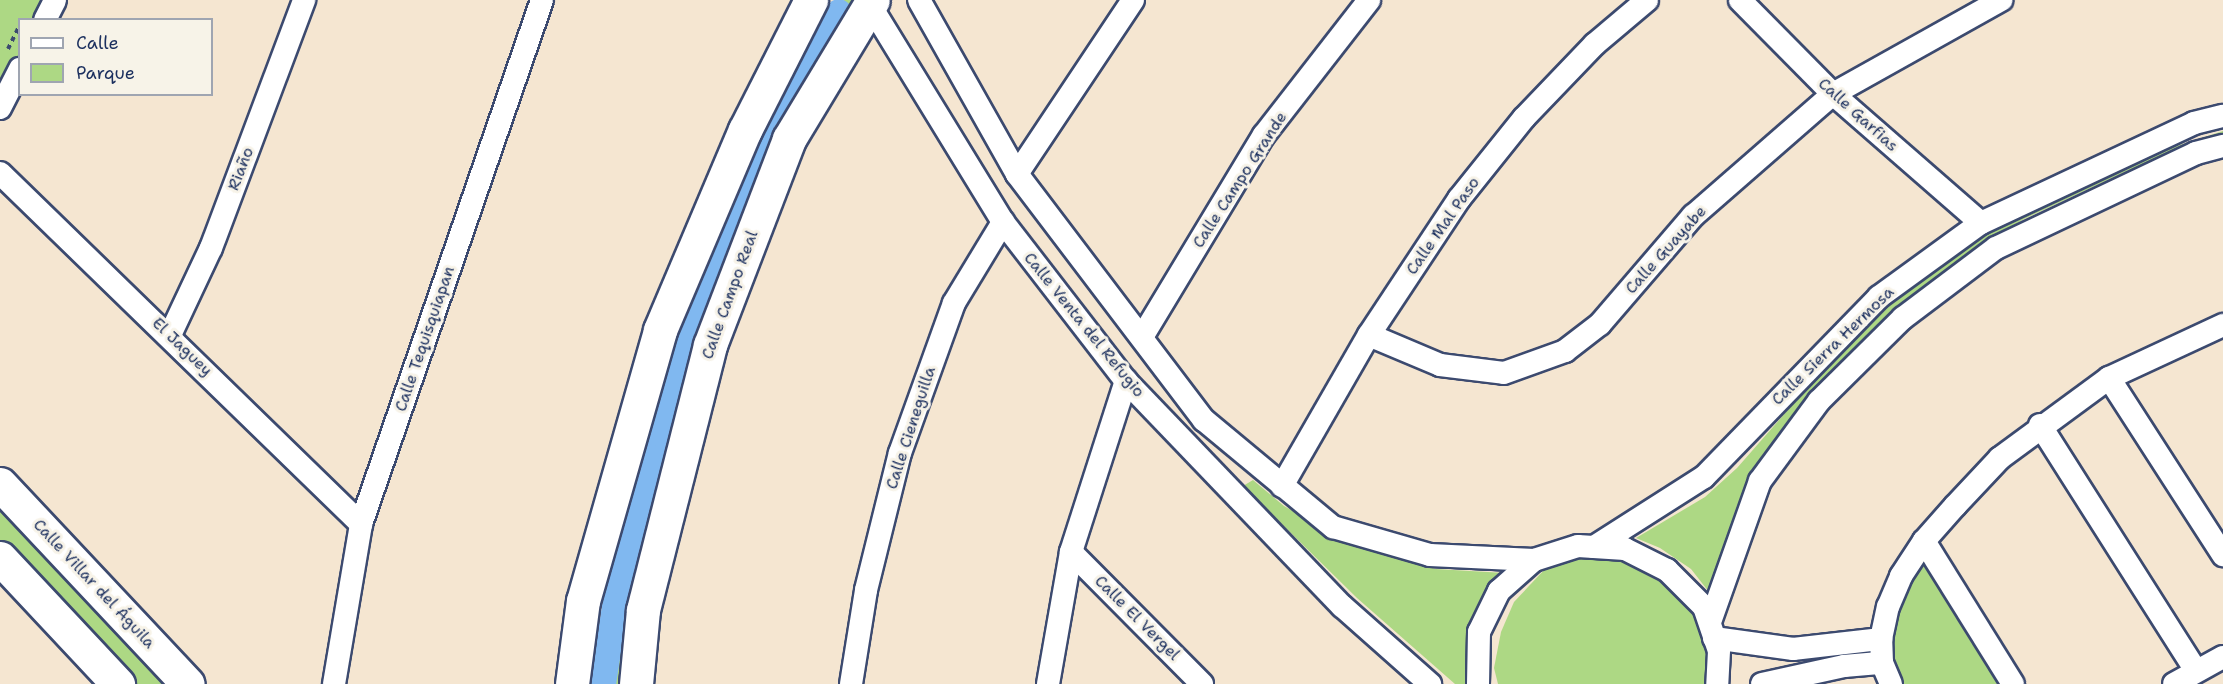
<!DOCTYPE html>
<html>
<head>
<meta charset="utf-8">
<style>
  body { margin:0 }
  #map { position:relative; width:2223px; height:684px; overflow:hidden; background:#f5e6d1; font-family:"Shantell Sans",sans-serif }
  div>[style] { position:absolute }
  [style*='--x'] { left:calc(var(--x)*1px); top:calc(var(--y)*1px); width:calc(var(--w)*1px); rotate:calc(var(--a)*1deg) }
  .green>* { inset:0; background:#add884 }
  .canal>* { height:26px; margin:-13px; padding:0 13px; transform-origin:13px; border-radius:13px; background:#80b8f0 }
  .path>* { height:4px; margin-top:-2px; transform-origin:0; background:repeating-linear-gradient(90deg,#3c4a6f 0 4.5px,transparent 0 9px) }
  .roads { filter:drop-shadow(2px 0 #3c4a6f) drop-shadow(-2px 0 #3c4a6f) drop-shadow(0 2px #3c4a6f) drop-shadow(0 -2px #3c4a6f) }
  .street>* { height:22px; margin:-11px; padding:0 11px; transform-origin:11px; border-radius:11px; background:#fff }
  .secondary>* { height:33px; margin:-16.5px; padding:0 16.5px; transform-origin:16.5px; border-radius:16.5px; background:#fff }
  span { translate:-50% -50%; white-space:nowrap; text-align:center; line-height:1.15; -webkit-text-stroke:6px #f7f3e8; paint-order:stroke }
  .street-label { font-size:16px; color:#1b2f5e }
  .legend { position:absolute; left:18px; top:18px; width:195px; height:78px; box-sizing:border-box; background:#f7f3e8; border:2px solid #9fa5b1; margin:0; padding:8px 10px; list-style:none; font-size:18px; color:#1b2f5e }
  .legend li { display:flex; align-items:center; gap:12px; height:30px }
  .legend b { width:30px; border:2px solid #9fa5b1 }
</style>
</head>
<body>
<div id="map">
  <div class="green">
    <i style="clip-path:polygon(0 0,55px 0,45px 19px,20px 20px,19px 69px,0 108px)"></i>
    <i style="clip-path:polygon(844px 0,853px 0,786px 133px,629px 684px,591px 684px,597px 645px,649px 441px,730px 227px,816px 43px)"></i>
    <i style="clip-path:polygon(2223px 131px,2223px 140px,2129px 170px,2024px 219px,1977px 247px,1910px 298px,1847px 357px,1762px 459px,1737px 506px,1709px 592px,1691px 569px,1660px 548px,1636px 538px,1705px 497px,1737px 468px,1829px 363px,1892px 303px,1946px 260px,2035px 204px,2121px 164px)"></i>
    <i style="clip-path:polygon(1253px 480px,1284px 506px,1351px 544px,1436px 569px,1505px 573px,1473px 684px,1455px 684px,1357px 598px,1243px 486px)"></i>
    <i style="clip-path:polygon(0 484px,188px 684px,118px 684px,0 558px)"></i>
    <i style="clip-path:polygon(1924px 541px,2013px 684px,1891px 684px,1881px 639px)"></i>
    <i style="clip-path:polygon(1578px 556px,1622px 558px,1655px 573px,1684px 595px,1705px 628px,1711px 667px,1706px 684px,1498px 684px,1494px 668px,1501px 632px,1514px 602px,1545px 569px)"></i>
  </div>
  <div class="canal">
    <i style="--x:603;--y:684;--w:104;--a:-81.2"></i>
    <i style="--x:619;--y:581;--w:153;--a:-75.6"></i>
    <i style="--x:657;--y:433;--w:128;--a:-71.3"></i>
    <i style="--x:698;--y:312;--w:126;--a:-67.7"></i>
    <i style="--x:746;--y:195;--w:205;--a:-63.1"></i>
  </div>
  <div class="path">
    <i style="--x:8;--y:49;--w:28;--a:-64"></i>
  </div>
  <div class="roads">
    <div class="street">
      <i style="--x:867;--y:0;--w:260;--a:58.5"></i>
      <i style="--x:1003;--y:222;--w:201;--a:52.3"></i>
      <i style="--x:1126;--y:381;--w:312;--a:46.2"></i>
      <i style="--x:1342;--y:606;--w:118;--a:41.6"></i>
      <i style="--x:919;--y:0;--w:200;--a:60.6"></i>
      <i style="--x:1017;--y:174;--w:309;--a:52.8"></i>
      <i style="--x:1204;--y:420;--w:168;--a:39.7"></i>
      <i style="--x:1333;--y:527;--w:101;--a:16.1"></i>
      <i style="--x:1430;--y:555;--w:104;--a:2.8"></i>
      <i style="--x:1740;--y:0;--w:132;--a:45.3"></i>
      <i style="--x:1833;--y:94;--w:196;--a:41.1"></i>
      <i style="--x:45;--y:20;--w:22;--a:-63"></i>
      <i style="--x:0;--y:108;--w:44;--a:-62.9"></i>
      <i style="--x:0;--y:173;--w:504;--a:44.2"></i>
      <i style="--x:1017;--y:174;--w:209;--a:-56.3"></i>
      <i style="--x:170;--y:335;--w:96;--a:-64.8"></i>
      <i style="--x:211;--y:248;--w:265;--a:-69.4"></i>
      <i style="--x:1369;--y:335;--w:77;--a:22.9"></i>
      <i style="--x:1440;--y:365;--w:64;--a:7.1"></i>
      <i style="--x:1504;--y:373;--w:65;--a:-19.8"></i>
      <i style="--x:1565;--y:351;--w:44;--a:-37.6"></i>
      <i style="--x:1600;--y:324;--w:143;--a:-49.3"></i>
      <i style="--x:1693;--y:216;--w:186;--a:-41.1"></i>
      <i style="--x:1833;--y:94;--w:193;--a:-29.2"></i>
      <i style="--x:1142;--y:337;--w:236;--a:-58.9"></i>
      <i style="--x:1264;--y:135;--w:171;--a:-52.1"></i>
      <i style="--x:2109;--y:378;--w:211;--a:57.2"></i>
      <i style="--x:2040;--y:425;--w:291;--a:57.6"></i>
      <i style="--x:1282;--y:486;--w:174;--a:-60.1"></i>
      <i style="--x:1369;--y:335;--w:163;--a:-56.5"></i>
      <i style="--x:1459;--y:199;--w:104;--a:-51.3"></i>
      <i style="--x:1524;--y:118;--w:103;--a:-46.2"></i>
      <i style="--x:1595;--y:44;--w:68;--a:-40.2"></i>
      <i style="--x:1924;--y:541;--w:168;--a:58.1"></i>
      <i style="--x:1594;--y:547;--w:130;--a:-32.5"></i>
      <i style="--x:1704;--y:477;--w:251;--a:-45.8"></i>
      <i style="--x:1879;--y:297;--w:126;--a:-36"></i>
      <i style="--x:1981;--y:223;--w:235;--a:-25.1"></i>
      <i style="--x:2194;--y:123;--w:30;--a:-14"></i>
      <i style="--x:1071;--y:552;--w:186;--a:45.2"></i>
      <i style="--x:1710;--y:622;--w:150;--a:-70.5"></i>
      <i style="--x:1760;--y:481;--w:99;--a:-53.6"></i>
      <i style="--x:1819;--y:401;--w:118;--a:-44.7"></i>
      <i style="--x:1903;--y:318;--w:116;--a:-37"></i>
      <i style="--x:1996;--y:248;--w:221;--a:-25.4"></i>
      <i style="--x:2196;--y:153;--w:28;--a:-15"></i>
      <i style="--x:1714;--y:638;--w:80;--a:7.9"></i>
      <i style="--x:1793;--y:649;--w:89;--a:-6.5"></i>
      <i style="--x:334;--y:684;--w:162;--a:-80.4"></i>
      <i style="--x:361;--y:524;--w:554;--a:-70.94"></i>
      <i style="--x:851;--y:684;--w:95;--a:-80.9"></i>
      <i style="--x:866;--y:590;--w:141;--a:-76.1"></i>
      <i style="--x:900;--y:453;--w:159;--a:-70.2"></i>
      <i style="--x:954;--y:303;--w:95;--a:-58.8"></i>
      <i style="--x:1048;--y:684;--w:134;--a:-80.1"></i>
      <i style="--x:1071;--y:552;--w:180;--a:-72.2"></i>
      <i style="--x:1478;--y:684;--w:52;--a:-88.9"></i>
      <i style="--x:1479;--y:632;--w:46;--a:-64"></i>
      <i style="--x:1499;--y:591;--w:47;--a:-41.5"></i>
      <i style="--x:1534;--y:560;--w:46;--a:-17.7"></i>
      <i style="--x:1578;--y:546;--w:47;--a:3.7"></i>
      <i style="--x:1625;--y:549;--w:47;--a:26.6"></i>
      <i style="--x:1667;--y:570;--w:52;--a:45"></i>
      <i style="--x:1704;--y:607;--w:46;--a:71.2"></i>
      <i style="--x:1719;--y:651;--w:33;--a:93"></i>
      <i style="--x:1762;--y:684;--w:84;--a:-12.4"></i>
      <i style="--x:1844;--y:666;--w:38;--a:-5"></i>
      <i style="--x:1891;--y:684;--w:23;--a:-113"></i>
      <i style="--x:1882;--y:663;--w:24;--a:-92"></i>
      <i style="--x:1881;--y:639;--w:33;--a:-78"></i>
      <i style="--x:1888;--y:607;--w:34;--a:-67"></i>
      <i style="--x:1901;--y:576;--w:42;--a:-56.7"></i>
      <i style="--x:1924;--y:541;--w:47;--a:-48.5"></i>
      <i style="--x:1955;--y:506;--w:66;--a:-46.8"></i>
      <i style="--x:2000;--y:458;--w:135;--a:-36.3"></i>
      <i style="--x:2109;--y:378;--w:126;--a:-24.9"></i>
      <i style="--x:2174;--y:684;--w:56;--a:-28.9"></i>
    </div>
    <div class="secondary">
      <i style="--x:0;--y:484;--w:274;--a:46.8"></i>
      <i style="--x:0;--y:558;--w:173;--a:46.9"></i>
      <i style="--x:572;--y:684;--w:84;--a:-82.5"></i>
      <i style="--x:583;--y:601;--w:282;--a:-74.1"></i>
      <i style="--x:660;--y:330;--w:217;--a:-67"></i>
      <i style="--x:745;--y:130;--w:146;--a:-63.1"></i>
      <i style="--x:636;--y:684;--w:74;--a:-84.6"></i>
      <i style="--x:643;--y:610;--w:273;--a:-75.8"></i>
      <i style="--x:710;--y:345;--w:221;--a:-69"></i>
      <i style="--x:789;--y:139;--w:162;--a:-58.9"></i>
    </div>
  </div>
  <div class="street-label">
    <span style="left:1858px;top:115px;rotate:42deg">Calle Garfias</span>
    <span style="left:241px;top:169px;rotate:-69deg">Riaño</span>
    <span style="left:1240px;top:180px;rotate:-57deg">Calle Campo Grande</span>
    <span style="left:1443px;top:226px;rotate:-55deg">Calle Mal Paso</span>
    <span style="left:1666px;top:250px;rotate:-48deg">Calle Guayabe</span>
    <span style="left:730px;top:295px;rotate:-70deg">Calle Campo Real</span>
    <span style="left:1084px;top:325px;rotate:51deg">Calle Venta del Refugio</span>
    <span style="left:425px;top:339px;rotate:-71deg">Calle Tequisquiapan</span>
    <span style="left:1833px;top:346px;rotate:-44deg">Calle Sierra Hermosa</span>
    <span style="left:182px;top:347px;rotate:44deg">El Jaguey</span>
    <span style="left:911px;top:428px;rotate:-72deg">Calle Cieneguilla</span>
    <span style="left:94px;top:584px;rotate:47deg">Calle Villar del Águila</span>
    <span style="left:1137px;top:618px;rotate:45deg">Calle El Vergel</span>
  </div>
  <ul class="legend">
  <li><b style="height:8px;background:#fff"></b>Calle</li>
  <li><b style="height:16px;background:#add884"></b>Parque</li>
  </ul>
</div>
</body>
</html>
